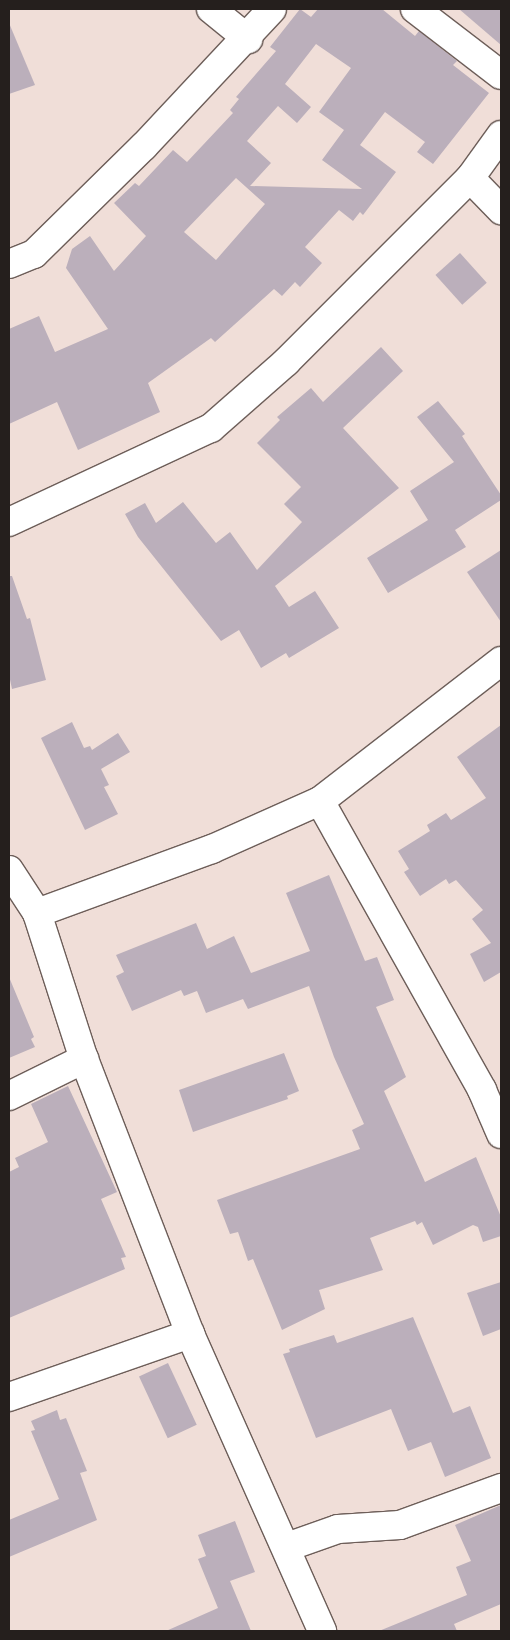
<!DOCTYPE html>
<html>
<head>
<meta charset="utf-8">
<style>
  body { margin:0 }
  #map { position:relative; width:510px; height:1640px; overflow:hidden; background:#f0ded8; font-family:Cabin,sans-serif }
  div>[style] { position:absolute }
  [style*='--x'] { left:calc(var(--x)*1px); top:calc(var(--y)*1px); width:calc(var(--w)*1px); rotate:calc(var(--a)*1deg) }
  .building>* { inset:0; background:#bbafbb; transform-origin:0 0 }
  .roads { filter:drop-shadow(1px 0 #6d5e59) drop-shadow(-1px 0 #6d5e59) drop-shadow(0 1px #6d5e59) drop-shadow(0 -1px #6d5e59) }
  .minor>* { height:28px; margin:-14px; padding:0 14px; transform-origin:14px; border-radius:14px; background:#fff }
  span { translate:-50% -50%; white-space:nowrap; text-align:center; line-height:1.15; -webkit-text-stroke:4px #fdece5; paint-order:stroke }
  .frame { position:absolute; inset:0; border:10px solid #251f1d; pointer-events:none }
</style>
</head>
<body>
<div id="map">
  <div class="building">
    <i style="clip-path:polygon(evenodd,300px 9px,311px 17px,318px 9px,382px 9px,415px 36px,419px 31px,457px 61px,453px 65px,489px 93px,433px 164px,417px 152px,425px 142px,385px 112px,360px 145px,396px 172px,363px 215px,360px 212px,353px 221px,339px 210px,305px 247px,322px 263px,300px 287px,295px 282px,282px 296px,274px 289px,215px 342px,211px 338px,148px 383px,160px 412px,78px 450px,57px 402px,9px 424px,9px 329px,39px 316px,55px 352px,108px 329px,66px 268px,72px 249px,90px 236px,114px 271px,146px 236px,114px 203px,135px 183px,139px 186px,173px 150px,187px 162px,233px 113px,230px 110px,239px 99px,236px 97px,276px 51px,270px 47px,300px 9px,316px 44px,351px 68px,319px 112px,344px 130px,322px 160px,362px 189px,250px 186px,271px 163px,247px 141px,278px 106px,297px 123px,311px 107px,285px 84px,316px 44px,300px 9px,236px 178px,265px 204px,216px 260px,184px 232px,236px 178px)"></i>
    <i style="clip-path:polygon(459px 9px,501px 9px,501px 45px)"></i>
    <i style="clip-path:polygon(9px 23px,35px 85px,9px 94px)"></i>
    <i style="left:460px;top:253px;width:40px;height:33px;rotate:48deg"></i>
    <i style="clip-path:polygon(381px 347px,403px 371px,343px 428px,399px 488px,275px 586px,289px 607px,315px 591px,339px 628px,289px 658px,286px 653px,261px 668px,239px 630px,221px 641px,138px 537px,125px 514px,145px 503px,156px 523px,183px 502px,216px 543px,230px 532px,257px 570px,302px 522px,284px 504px,301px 487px,257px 443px,280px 420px,277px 417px,311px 388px,323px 402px)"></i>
    <i style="clip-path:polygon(438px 401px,465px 434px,462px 436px,501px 495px,501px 500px,455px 530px,466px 547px,388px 593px,367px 558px,428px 520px,410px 491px,454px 462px,417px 417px)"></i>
    <i style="clip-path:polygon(501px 550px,501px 622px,467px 572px)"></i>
    <i style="clip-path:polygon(9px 576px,12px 576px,27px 619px,30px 618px,46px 680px,12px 689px,9px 675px)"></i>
    <i style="clip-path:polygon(72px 722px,84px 748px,90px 746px,92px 750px,118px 733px,130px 752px,101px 769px,109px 785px,104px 787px,118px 814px,85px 830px,41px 738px)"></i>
    <i style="clip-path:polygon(501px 725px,501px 972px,484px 982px,470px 954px,491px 943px,472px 919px,483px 910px,456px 880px,449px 884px,446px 879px,420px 896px,404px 872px,409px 869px,398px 851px,430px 831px,427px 825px,446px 813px,451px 820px,486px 798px,457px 757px)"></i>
    <i style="clip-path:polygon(329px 875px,365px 961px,377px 957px,394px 1000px,376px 1007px,406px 1077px,384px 1091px,425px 1182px,476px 1157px,501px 1217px,501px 1236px,483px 1242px,478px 1227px,473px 1225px,433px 1245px,422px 1222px,417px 1225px,415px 1221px,370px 1238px,383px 1270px,319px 1290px,325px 1309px,282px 1330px,253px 1259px,248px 1261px,238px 1232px,230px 1234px,217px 1200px,360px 1149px,352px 1130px,364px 1124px,334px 1057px,309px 986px,248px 1009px,243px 999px,206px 1013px,197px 991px,184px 996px,181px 990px,132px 1011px,116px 976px,124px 972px,116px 955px,196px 923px,207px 949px,234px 936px,251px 973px,310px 951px,286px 893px)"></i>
    <i style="clip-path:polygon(9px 977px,34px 1037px,31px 1039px,35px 1047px,9px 1058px)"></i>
    <i style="clip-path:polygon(284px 1053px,299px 1091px,287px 1096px,288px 1099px,193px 1132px,179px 1090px)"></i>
    <i style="clip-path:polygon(68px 1086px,117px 1192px,101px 1199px,126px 1257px,121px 1258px,125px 1269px,9px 1318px,9px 1172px,19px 1167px,15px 1158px,48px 1142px,31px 1104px)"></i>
    <i style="clip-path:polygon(501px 1282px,501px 1329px,483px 1336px,467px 1293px)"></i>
    <i style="clip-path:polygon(413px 1317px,453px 1413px,470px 1406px,491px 1458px,445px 1477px,431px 1442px,408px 1451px,391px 1409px,316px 1438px,283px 1354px,290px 1352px,289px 1349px,334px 1335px,337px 1343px)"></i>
    <i style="left:168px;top:1363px;width:68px;height:32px;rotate:65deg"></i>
    <i style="clip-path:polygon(57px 1410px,60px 1420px,66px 1418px,87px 1471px,80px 1473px,97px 1520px,9px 1557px,9px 1520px,59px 1499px,31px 1431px,35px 1430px,31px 1421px)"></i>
    <i style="clip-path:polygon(501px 1505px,501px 1604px,454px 1624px,457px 1631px,379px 1631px,467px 1595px,456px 1567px,471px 1561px,455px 1525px)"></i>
    <i style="clip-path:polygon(235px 1521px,255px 1572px,230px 1581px,251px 1631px,166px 1631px,218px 1608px,198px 1559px,206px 1556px,198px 1535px)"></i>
  </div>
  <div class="roads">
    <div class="minor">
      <i style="--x:211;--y:9;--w:48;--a:39"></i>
      <i style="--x:415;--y:9;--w:108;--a:37.5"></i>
      <i style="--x:470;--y:178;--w:45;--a:45.9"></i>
      <i style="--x:9;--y:264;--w:27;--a:-22"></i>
      <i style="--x:34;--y:254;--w:154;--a:-44.5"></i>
      <i style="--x:144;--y:146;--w:187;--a:-46.9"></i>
      <i style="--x:9;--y:522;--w:223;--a:-25"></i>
      <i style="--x:211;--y:428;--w:100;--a:-41.3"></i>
      <i style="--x:286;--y:362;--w:260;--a:-45"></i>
      <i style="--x:470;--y:178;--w:53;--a:-54.2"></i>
      <i style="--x:320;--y:801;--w:331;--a:60.7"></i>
      <i style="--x:482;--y:1090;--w:48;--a:66.6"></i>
      <i style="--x:9;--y:870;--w:51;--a:56.9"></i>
      <i style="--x:37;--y:913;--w:153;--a:72.2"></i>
      <i style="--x:84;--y:1059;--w:295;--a:68.9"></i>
      <i style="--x:190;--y:1334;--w:325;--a:66"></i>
      <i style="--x:37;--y:913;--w:186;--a:-20.1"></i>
      <i style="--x:212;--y:849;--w:118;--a:-24"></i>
      <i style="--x:320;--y:801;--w:229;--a:-37.7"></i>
      <i style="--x:9;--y:1096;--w:84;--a:-26.3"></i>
      <i style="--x:9;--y:1397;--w:192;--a:-19.2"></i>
      <i style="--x:287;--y:1547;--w:54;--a:-19.4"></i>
      <i style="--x:338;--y:1529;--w:62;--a:-3.7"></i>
      <i style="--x:400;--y:1525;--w:108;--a:-20.1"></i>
    </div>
  </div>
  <div class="frame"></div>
</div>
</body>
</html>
